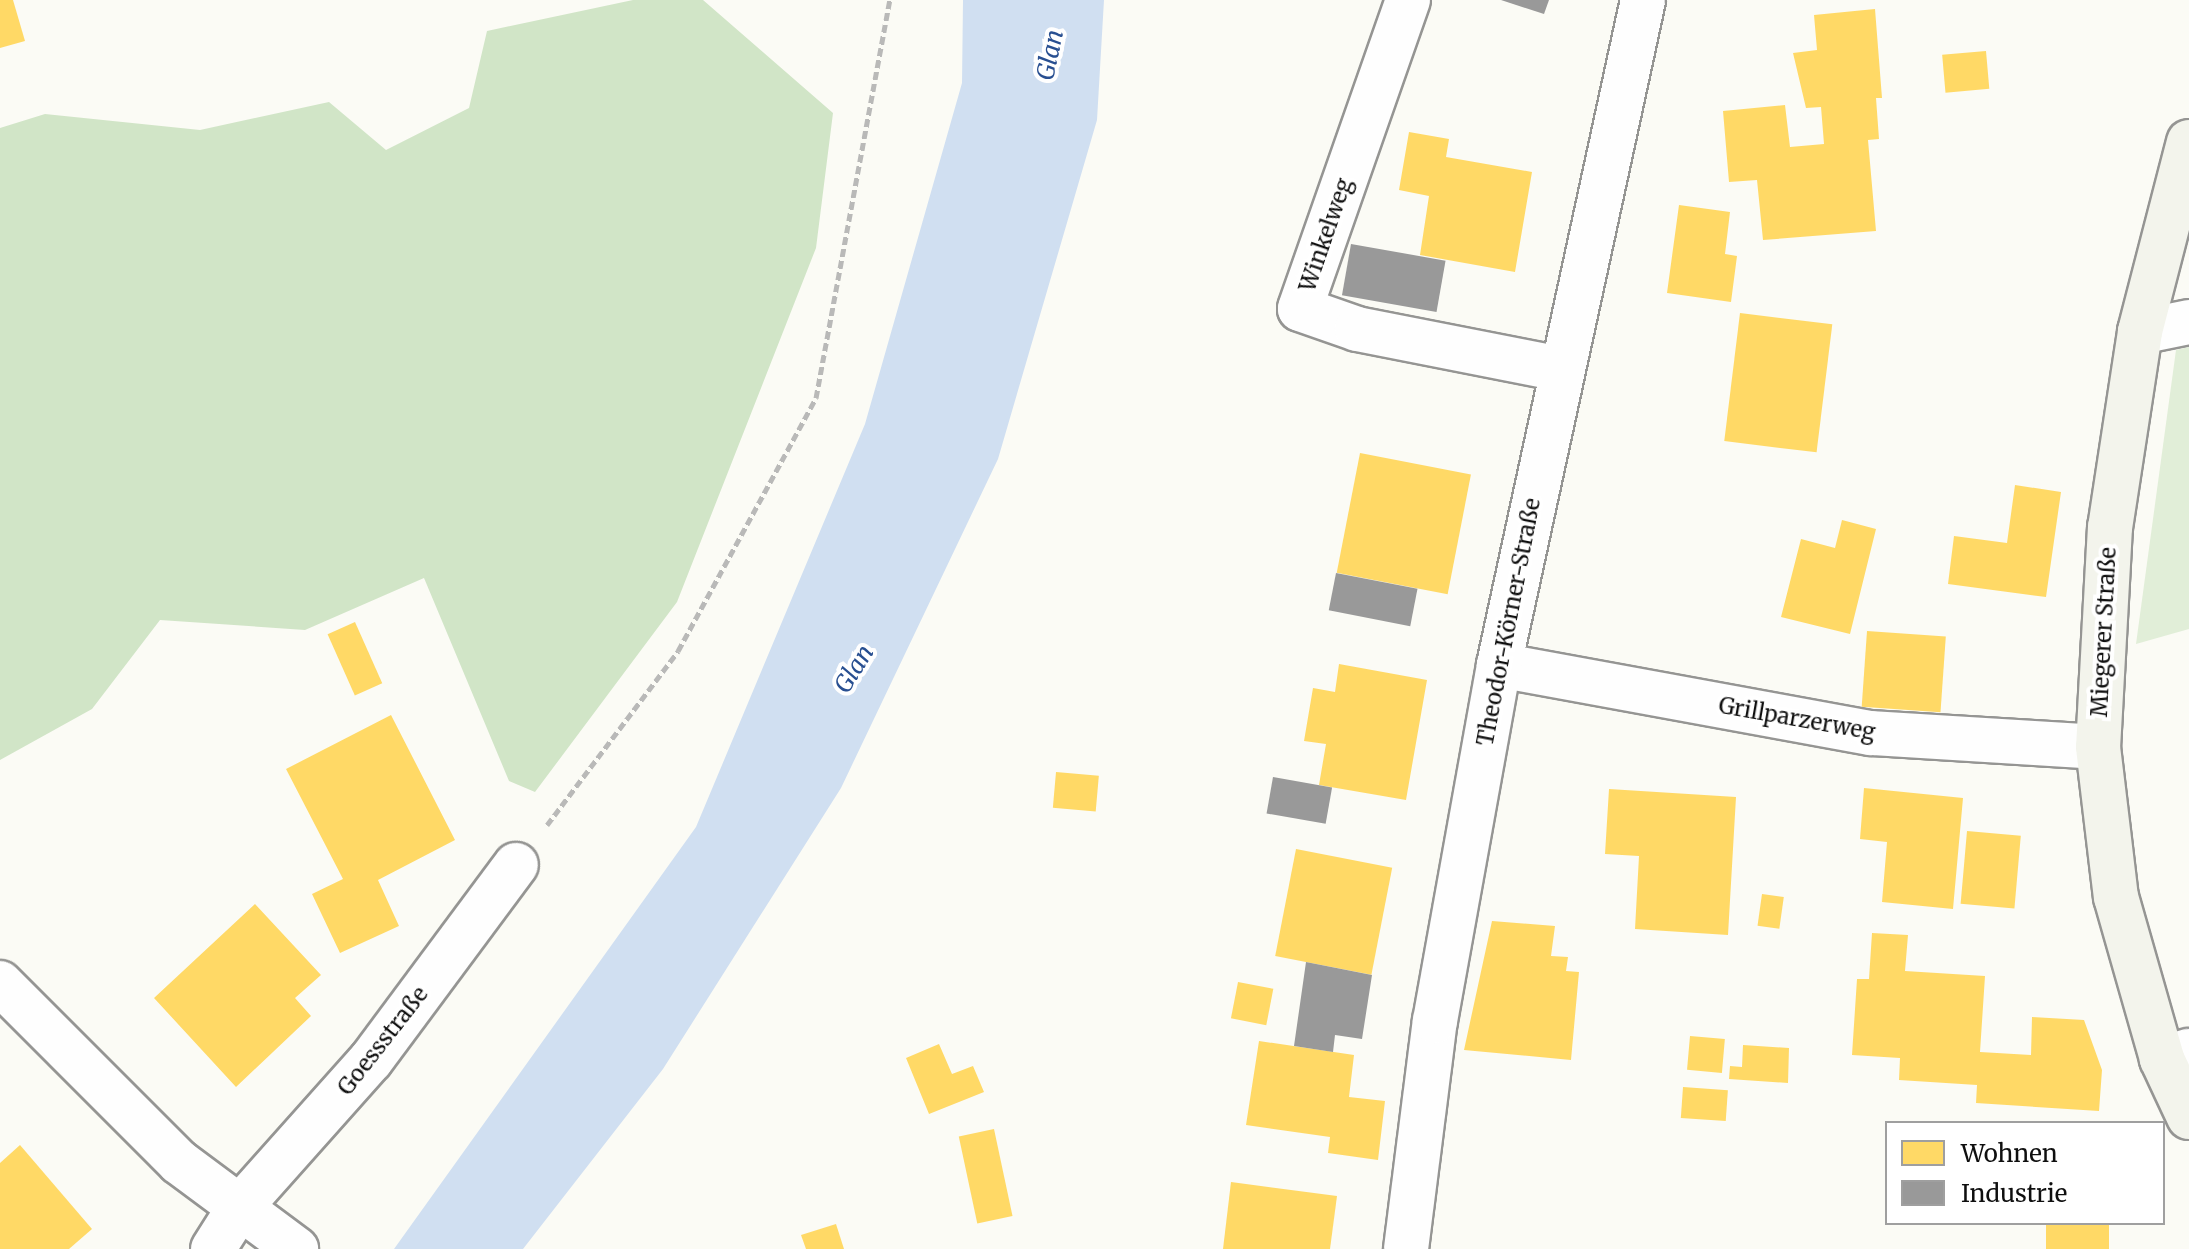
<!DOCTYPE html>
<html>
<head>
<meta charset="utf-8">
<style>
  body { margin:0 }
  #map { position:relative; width:2189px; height:1249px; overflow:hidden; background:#fbfbf5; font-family:Merriweather,serif }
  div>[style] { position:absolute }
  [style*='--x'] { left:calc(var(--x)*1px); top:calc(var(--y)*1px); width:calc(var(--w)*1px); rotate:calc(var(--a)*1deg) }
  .green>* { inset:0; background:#e1eed8 }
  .forest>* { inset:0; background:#d1e5c7 }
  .water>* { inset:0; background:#d0dff1 }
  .homes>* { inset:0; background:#ffd966; transform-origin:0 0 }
  .industry>* { inset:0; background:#999; transform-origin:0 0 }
  .path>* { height:5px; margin-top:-2.5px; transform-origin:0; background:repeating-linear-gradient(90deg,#b9b9b8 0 8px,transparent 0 12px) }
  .roads { filter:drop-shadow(2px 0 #959593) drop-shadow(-2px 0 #959593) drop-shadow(0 2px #959593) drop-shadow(0 -2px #959593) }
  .street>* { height:44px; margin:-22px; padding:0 22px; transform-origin:22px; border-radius:22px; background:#fefefe }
  .secondary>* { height:44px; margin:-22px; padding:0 22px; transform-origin:22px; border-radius:22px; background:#f3f4ec }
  span { translate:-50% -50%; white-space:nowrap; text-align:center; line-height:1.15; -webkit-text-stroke:8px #fff; paint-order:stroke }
  .street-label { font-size:22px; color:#0f0f0f }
  .water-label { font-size:24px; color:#284f91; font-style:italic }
  .legend { position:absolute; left:1885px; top:1121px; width:280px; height:104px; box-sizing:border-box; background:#fff; border:2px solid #9f9f9f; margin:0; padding:10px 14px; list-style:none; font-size:24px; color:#0f0f0f }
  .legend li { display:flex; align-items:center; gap:16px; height:40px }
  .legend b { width:40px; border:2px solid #9f9f9f }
</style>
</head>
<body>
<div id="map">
  <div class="green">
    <i style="clip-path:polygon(2189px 347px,2189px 629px,2136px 644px,2176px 350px)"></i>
  </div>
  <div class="forest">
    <i style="clip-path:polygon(633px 0,703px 0,833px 113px,816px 248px,677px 602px,535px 792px,509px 781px,424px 578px,305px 630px,160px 620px,92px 709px,0 760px,0 128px,45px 114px,200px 130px,329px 102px,386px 150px,469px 108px,487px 31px)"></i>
  </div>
  <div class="water">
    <i style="clip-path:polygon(963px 0,1104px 0,1097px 120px,998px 459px,841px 788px,663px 1069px,523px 1249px,394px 1249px,696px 827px,865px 424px,962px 83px)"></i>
  </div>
  <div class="homes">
    <i style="clip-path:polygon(0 0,13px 0,25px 41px,0 48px)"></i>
    <i style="clip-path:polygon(1875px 9px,1882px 98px,1876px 98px,1879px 139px,1868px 140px,1876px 231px,1763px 240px,1757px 180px,1729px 182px,1723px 111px,1785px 105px,1790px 147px,1824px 144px,1821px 107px,1806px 108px,1793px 53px,1817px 50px,1814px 15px)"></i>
    <i style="left:1986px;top:51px;width:38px;height:44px;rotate:85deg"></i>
    <i style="clip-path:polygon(1409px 132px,1449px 139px,1446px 157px,1532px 172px,1515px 272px,1420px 255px,1429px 196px,1399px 190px)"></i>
    <i style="clip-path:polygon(1679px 205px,1730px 212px,1725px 254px,1737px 256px,1731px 302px,1667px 293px)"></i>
    <i style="left:1740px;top:313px;width:93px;height:129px;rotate:7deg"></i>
    <i style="left:1360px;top:453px;width:113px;height:122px;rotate:11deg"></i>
    <i style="clip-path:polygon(2015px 485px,2061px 492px,2046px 597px,1948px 584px,1954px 536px,2007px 543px)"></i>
    <i style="clip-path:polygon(1842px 520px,1876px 529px,1850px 634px,1781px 617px,1801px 539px,1835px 548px)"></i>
    <i style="left:355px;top:622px;width:67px;height:30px;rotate:66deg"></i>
    <i style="left:1867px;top:631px;width:79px;height:76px;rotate:4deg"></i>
    <i style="clip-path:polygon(1339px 664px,1427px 680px,1406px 800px,1319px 785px,1326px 744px,1304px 741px,1313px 688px,1335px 692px)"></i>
    <i style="clip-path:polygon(391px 715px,455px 840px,378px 880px,399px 926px,340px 953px,312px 894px,343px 879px,286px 769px)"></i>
    <i style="left:1056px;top:772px;width:43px;height:36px;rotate:5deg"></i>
    <i style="clip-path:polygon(1864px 788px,1963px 798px,1953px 909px,1882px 902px,1887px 842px,1860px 839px)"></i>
    <i style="clip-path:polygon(1609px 789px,1736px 797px,1728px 935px,1635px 929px,1639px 856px,1605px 854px)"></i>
    <i style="left:1967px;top:831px;width:54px;height:73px;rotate:5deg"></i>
    <i style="left:1296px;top:849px;width:98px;height:109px;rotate:11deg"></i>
    <i style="left:1762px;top:894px;width:22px;height:32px;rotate:8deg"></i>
    <i style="clip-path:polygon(255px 904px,321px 975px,295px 998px,311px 1016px,236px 1087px,154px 998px)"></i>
    <i style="clip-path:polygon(1492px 921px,1555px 926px,1551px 956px,1568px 957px,1566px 971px,1579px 972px,1571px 1060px,1464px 1050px)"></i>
    <i style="clip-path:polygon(1872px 933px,1908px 935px,1905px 971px,1985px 976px,1980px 1052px,2031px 1055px,2032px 1017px,2084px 1020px,2102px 1070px,2099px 1111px,1976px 1103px,1977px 1085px,1899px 1080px,1900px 1058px,1852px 1055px,1857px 979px,1869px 979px)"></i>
    <i style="left:1238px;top:982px;width:36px;height:37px;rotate:11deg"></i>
    <i style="left:1690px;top:1036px;width:35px;height:34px;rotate:5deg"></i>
    <i style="clip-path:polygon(1259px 1041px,1354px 1055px,1349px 1097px,1385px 1101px,1378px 1160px,1328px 1153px,1330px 1137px,1246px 1125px)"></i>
    <i style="clip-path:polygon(939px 1044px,952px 1074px,973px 1066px,984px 1092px,929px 1114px,906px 1058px)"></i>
    <i style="clip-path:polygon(1743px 1045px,1789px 1048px,1788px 1083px,1729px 1079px,1730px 1066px,1742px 1067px)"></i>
    <i style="left:1683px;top:1087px;width:45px;height:31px;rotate:4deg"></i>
    <i style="left:994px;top:1129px;width:89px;height:36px;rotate:78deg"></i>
    <i style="clip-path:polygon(20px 1145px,92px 1229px,69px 1249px,0 1249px,0 1163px)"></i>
    <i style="clip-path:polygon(1231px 1182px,1337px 1196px,1330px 1249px,1223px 1249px)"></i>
    <i style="left:2046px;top:1223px;width:63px;height:26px"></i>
    <i style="clip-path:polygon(836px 1224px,844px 1249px,806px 1249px,801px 1235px)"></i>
  </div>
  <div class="industry">
    <i style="clip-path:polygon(1501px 0,1549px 0,1544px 14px)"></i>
    <i style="left:1351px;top:244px;width:96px;height:52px;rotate:10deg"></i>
    <i style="left:1336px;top:573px;width:83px;height:38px;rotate:11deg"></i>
    <i style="left:1273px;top:777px;width:60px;height:37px;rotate:10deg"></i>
    <i style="clip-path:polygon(1306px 962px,1372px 975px,1362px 1039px,1335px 1035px,1333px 1052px,1294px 1046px)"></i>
  </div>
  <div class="path">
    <i style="--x:547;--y:825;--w:218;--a:-53"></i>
    <i style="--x:678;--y:651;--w:288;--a:-61.4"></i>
    <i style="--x:816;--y:398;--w:405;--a:-79.5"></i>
  </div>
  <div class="roads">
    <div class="street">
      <i style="--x:1408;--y:0;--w:327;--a:109.3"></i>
      <i style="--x:1300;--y:309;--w:60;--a:19.3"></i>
      <i style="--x:1357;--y:329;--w:207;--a:11.1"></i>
      <i style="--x:2140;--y:332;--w:50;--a:-11.5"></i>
      <i style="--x:1499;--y:665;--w:378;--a:10.4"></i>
      <i style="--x:1871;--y:733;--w:227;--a:3.5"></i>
      <i style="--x:0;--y:983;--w:253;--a:45"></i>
      <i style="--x:179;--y:1162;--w:146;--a:36.6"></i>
      <i style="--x:2162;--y:1059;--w:28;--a:-17"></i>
      <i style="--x:213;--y:1249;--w:49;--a:-57.6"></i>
      <i style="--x:239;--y:1208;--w:198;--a:-48.3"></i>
      <i style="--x:371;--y:1060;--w:243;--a:-53.4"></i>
      <i style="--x:1406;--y:1249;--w:230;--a:-82.8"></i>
      <i style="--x:1435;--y:1021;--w:362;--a:-79.8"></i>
      <i style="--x:1499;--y:665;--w:680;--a:-77.78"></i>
    </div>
    <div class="secondary">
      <i style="--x:2189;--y:142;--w:196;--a:104.5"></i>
      <i style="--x:2140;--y:332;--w:197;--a:98.7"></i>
      <i style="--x:2110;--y:527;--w:220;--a:93.1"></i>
      <i style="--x:2098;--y:747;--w:151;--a:83.2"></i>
      <i style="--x:2116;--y:897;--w:168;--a:74.1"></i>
      <i style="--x:2162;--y:1059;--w:64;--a:65"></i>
    </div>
  </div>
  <div class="street-label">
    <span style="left:1326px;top:235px;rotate:-71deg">Winkelweg</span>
    <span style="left:1509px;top:622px;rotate:-79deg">Theodor-Körner-Straße</span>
    <span style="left:2104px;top:632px;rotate:-87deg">Miegerer Straße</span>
    <span style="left:1797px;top:719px;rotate:10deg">Grillparzerweg</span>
    <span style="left:383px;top:1041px;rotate:-52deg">Goessstraße</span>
  </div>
  <div class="water-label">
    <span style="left:1050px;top:55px;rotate:-78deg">Glan</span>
    <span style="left:854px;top:669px;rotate:-58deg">Glan</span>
  </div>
  <ul class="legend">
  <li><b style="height:22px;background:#ffd966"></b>Wohnen</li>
  <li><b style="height:22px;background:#999"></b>Industrie</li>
  </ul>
</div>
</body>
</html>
